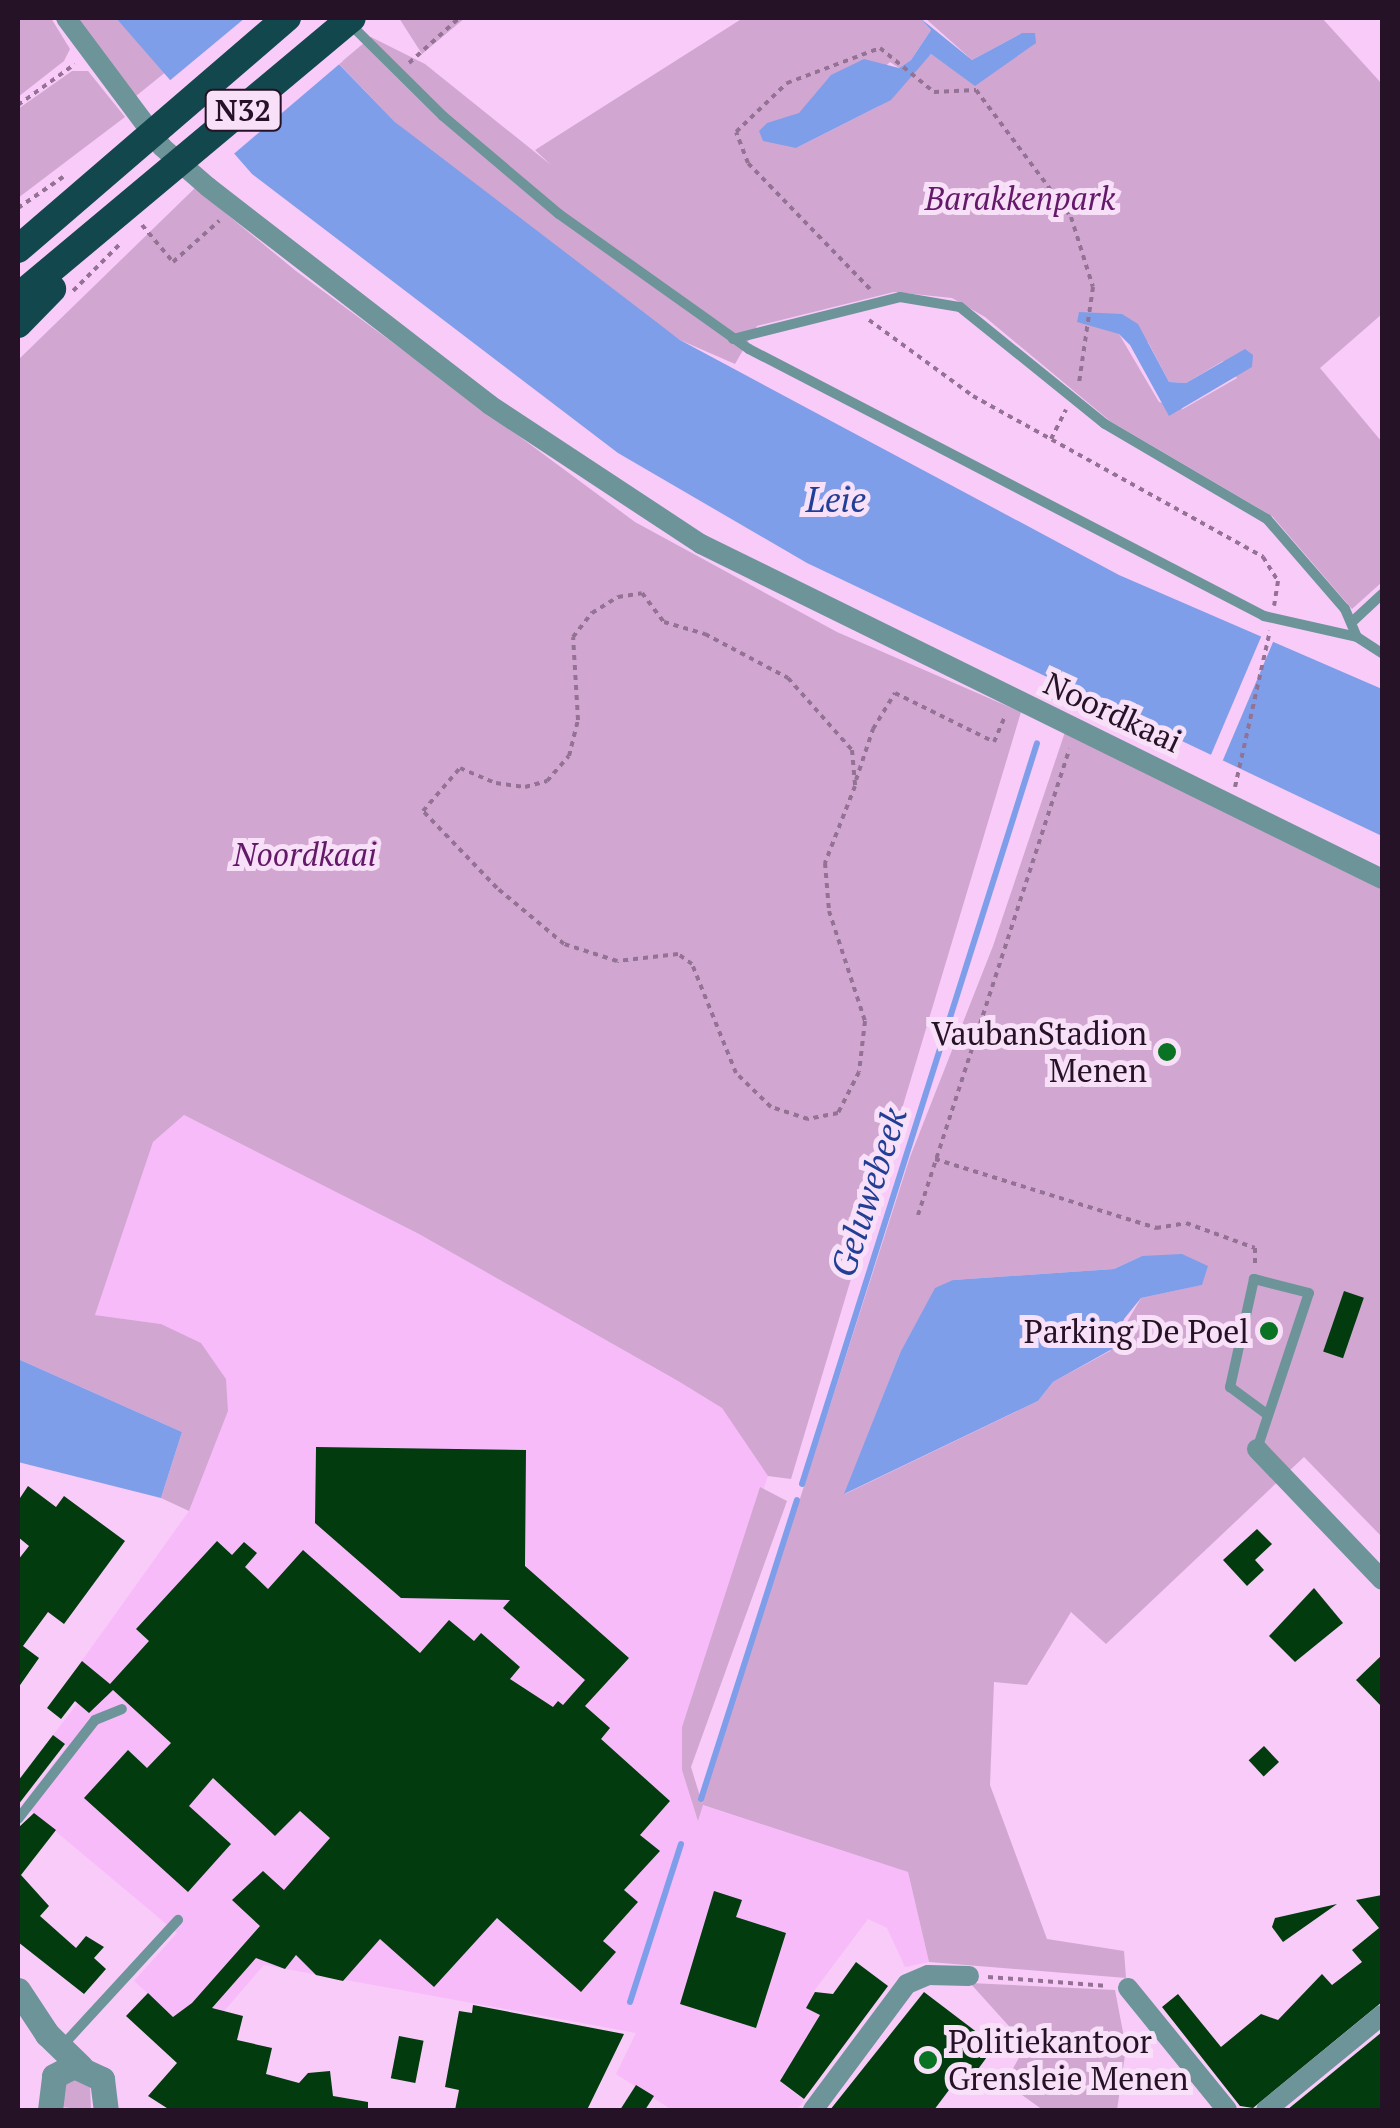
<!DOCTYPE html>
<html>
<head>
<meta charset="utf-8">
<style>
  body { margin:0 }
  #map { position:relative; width:1400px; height:2128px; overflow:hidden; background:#f8cbf9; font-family:"PT Serif",serif }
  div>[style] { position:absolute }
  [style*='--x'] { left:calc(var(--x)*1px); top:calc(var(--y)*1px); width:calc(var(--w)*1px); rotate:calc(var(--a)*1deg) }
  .built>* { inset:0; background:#f8bbfa }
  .green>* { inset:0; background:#d1a7d2 }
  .water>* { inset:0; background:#7e9ee9 }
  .pier>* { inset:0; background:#f8cbf9; transform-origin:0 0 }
  .stream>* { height:6px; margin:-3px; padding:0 3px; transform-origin:3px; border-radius:3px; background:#7e9ee9 }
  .building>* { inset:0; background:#023b0d; transform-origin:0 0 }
  .path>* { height:4px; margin-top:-2px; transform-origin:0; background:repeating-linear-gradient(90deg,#937294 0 5px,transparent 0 10px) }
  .service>* { height:10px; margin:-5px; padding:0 5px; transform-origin:5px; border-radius:5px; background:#6c9499 }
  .minor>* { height:20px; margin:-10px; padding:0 10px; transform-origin:10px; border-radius:10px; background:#6c9499 }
  .tertiary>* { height:25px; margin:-12.5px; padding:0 12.5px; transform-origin:12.5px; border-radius:12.5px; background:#6c9499 }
  .trunk>* { height:28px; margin:-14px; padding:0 14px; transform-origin:14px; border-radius:14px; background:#12474d }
  .dots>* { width:28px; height:28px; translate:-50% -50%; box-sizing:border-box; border:5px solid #f8e1f8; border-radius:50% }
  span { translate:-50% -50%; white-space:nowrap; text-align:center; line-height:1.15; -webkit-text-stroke:10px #f8e1f8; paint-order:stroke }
  .shield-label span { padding:2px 8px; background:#f8e1f8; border:2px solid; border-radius:8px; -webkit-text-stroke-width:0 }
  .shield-label { font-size:30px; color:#261226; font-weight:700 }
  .park-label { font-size:32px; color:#641869; font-style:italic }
  .street-label { font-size:32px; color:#261226 }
  .poi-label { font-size:32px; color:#261226 }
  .right { translate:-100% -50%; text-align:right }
  .left { translate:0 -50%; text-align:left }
  .water-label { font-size:35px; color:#223f95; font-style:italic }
  .frame { position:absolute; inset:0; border:20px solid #261226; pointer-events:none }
</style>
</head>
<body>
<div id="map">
  <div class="built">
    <i style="clip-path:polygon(184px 1115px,419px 1234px,678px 1381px,722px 1408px,755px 1451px,768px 1476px,682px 1727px,699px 1819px,702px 1805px,908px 1872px,929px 1962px,905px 1967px,887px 1928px,868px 1919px,814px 1991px,829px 2000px,780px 2082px,804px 2100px,797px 2110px,672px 2110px,616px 2074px,636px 2033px,264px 1965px,199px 2040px,134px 1981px,177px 1933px,23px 1804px,67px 1746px,53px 1735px,77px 1704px,61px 1690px,189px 1511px,228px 1411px,161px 1324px,95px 1315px,153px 1142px)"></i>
  </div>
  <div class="green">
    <i style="clip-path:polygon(18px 18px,51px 18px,70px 49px,64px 61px,18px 97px)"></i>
    <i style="clip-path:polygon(76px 18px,116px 18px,167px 71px,136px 96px)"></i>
    <i style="clip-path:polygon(399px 18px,465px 18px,422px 54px)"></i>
    <i style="clip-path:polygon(evenodd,743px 18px,920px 18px,931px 30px,911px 60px,899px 68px,890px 62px,796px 148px,879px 106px,931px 54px,975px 85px,1022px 33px,972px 60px,925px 18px,1322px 18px,1382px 84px,1382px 314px,1320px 368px,1382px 442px,1382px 582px,1352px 609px,1272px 516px,1110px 421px,985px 317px,952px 298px,894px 292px,757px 326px,735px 364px,680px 340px,522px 225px,395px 122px,339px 64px,371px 37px,425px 64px,551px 165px,535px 150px,743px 18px,1119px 334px,1148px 342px,1169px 382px,1186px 383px,1223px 361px,1237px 378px,1183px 409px,1159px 402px,1119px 334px)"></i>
    <i style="clip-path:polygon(72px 71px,88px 71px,125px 117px,18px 198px,18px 109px)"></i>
    <i style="clip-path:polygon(195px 188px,296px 271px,635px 522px,837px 632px,1021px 712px,791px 1479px,768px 1476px,722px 1408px,678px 1381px,419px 1234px,184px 1115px,153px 1142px,95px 1315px,161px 1324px,201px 1343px,226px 1379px,228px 1411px,189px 1511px,161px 1498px,182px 1432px,18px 1359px,18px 360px)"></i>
    <i style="clip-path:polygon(evenodd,1065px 732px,1382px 890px,1382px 1537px,1304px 1457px,1106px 1644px,1071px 1612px,1027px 1685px,994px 1682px,990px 1785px,1047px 1939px,1124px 1951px,1126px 1978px,929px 1962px,908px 1872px,703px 1805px,698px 1821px,682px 1770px,682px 1727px,760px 1487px,787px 1501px,691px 1767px,702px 1803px,910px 1157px,993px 946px,1065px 732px,1142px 1256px,1159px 1256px,1201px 1285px,1141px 1298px,1110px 1351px,1053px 1382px,1038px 1401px,845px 1494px,900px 1353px,953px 1280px,1114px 1269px,1142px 1256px)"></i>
    <i style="clip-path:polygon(970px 1983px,1115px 1990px,1126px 2048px,1117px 2110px,1043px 2110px,1005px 2083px,1026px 2045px)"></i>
    <i style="clip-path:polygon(74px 2079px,90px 2084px,91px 2110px,60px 2107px,63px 2084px)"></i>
  </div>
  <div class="water">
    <i style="clip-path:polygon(116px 18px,294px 18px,395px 122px,680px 340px,1119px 575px,1382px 689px,1382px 836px,807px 563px,618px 453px,252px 174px)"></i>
    <i style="clip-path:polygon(920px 18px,972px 60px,1022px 33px,1035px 33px,1036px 43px,975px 86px,931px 54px,891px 100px,796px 148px,763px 141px,759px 131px,767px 123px,799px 113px,831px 75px,864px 59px,899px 68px,911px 60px,931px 30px)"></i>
    <i style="clip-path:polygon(1079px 312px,1122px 314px,1138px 324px,1169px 382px,1186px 383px,1245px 349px,1253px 355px,1252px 367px,1169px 416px,1130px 345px,1119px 334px,1077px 322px)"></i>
    <i style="clip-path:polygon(1182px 1254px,1208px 1266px,1202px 1285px,1141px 1298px,1124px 1319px,1114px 1348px,1053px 1382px,1038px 1401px,844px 1494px,900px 1353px,935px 1288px,953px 1280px,1114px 1269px,1142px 1256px)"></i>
    <i style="clip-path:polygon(18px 1359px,182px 1432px,161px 1498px,18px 1462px)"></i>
  </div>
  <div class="pier">
    <i style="clip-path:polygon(245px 18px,301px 18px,343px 61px,229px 158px,168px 82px)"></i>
    <i style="left:1264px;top:630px;width:13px;height:140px;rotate:23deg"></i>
  </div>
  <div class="stream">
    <i style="--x:1053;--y:697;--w:24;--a:-75"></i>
    <i style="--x:802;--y:1484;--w:777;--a:-72.4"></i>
    <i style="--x:701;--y:1799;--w:314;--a:-72.2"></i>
    <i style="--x:630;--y:2002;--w:166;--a:-72.1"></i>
  </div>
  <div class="building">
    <i style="left:1344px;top:1291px;width:21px;height:64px;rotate:19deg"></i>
    <i style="clip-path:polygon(316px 1447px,526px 1450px,525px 1566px,629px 1658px,585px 1706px,610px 1728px,601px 1739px,670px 1801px,640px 1835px,660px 1851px,624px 1890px,638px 1902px,603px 1941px,616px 1952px,581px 1992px,497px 1918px,434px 1987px,380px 1939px,343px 1981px,316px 1975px,296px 1955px,285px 1969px,256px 1958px,212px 2008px,243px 2016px,237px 2040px,272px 2048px,266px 2074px,299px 2083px,308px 2073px,330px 2071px,333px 2096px,368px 2102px,368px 2110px,170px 2110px,148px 2096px,177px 2063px,126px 2016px,148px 1993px,173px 2017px,192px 2003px,260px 1926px,232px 1900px,263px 1871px,284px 1890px,330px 1838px,300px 1811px,275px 1836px,213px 1778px,189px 1806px,231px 1844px,188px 1892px,84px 1798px,128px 1750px,147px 1768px,171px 1743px,113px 1690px,89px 1713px,75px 1701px,61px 1719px,47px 1708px,82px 1661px,110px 1684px,149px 1641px,136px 1629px,217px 1541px,232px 1555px,244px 1542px,257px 1553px,245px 1567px,268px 1589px,303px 1550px,420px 1653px,449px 1620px,474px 1641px,481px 1633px,520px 1667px,510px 1679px,553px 1707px,558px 1701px,563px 1705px,585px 1680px,503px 1608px,510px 1600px,401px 1598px,315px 1523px)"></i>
    <i style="clip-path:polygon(28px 1486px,56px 1507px,64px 1496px,125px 1541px,64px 1624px,48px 1612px,23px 1646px,39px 1658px,18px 1688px,18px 1560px,29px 1546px,18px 1537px,18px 1501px)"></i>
    <i style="clip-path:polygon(1257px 1529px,1272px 1544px,1255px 1560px,1264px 1570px,1247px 1586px,1223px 1560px)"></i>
    <i style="clip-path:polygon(1314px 1588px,1343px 1623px,1295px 1662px,1269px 1636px)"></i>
    <i style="clip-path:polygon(1382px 1655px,1382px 1707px,1356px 1680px)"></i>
    <i style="clip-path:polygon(53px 1735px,65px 1744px,18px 1805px,18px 1781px)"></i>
    <i style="left:1264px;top:1746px;width:22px;height:21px;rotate:47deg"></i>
    <i style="clip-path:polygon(34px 1813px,56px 1830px,21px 1875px,49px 1906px,40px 1916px,76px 1948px,86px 1936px,104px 1947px,94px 1958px,106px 1969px,84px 1994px,18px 1942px,18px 1828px)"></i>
    <i style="clip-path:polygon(714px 1891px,742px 1900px,736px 1917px,786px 1933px,756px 2028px,680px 2004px)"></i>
    <i style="clip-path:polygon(1382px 1895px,1382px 2002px,1253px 2108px,1240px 2106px,1162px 2007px,1178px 1994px,1221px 2047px,1261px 2014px,1278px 2020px,1322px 1974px,1332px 1985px,1362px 1962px,1352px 1950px,1379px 1928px,1356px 1900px)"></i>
    <i style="clip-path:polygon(1337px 1904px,1283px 1942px,1272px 1927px,1275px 1918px)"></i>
    <i style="clip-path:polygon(856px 1962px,888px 1986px,804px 2099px,780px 2081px,820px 2015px,806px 2008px,815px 1992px,833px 1994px)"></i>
    <i style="clip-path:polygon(924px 1992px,995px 2046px,973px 2076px,964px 2070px,934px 2110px,830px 2110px)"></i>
    <i style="clip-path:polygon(473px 2005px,624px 2034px,587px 2110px,455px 2110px,459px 2090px,445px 2087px,459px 2011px,472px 2013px)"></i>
    <i style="clip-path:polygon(1382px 2032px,1382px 2110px,1287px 2110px)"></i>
    <i style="left:399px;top:2036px;width:25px;height:43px;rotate:11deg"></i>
    <i style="clip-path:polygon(636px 2085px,654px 2096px,645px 2110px,620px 2110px)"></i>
  </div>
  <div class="path">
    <i style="--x:409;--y:63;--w:67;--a:-42"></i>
    <i style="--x:18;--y:105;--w:70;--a:-35.7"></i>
    <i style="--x:18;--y:208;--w:55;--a:-34.6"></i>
    <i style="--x:142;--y:225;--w:48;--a:50"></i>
    <i style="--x:173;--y:262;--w:62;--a:-41.7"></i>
    <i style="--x:870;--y:289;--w:175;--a:-134.1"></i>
    <i style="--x:748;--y:163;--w:33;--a:-111"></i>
    <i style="--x:736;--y:132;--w:71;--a:-43.9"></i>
    <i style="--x:787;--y:83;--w:99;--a:-20.6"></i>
    <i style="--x:880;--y:48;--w:70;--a:39.2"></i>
    <i style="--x:934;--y:92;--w:42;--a:-2.7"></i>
    <i style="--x:976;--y:90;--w:159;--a:53.2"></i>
    <i style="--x:1071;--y:217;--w:73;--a:72.6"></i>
    <i style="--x:1093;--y:287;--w:97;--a:98.3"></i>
    <i style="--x:73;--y:291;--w:65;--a:-45"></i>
    <i style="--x:869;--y:320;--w:129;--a:36.2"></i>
    <i style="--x:973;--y:396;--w:332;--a:29"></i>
    <i style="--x:1263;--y:557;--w:28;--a:58"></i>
    <i style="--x:1278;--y:581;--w:25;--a:99"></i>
    <i style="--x:1051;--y:439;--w:33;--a:-63"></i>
    <i style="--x:642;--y:593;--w:36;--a:53"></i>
    <i style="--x:664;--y:622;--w:43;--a:16.3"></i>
    <i style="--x:705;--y:634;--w:94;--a:27.9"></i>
    <i style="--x:788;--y:678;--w:96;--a:48.4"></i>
    <i style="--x:852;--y:750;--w:36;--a:85"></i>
    <i style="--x:855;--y:786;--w:83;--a:111.3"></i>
    <i style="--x:825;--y:863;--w:48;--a:85.2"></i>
    <i style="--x:829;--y:911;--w:116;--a:71.9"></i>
    <i style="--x:865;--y:1021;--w:51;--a:96.7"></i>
    <i style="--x:859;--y:1072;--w:46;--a:117.1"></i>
    <i style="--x:838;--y:1113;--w:31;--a:169"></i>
    <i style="--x:808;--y:1119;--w:39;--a:-162"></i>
    <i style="--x:771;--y:1107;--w:49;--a:-135.8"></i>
    <i style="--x:736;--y:1073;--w:118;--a:-112"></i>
    <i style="--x:692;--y:964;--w:17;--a:-144"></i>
    <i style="--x:678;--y:954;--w:61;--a:173.5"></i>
    <i style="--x:617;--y:961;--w:56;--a:-162.2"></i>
    <i style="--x:564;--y:944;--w:87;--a:-140.1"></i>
    <i style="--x:497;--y:888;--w:107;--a:-133.9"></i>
    <i style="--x:423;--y:811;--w:57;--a:-49.3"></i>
    <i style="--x:460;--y:768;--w:39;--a:23"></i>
    <i style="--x:496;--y:783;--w:29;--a:8"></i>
    <i style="--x:525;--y:787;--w:23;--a:-15"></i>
    <i style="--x:547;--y:781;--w:33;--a:-49"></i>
    <i style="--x:569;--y:756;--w:37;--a:-76"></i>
    <i style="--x:578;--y:720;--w:83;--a:-93.4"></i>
    <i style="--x:573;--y:637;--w:31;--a:-52"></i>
    <i style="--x:592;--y:613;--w:31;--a:-32"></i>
    <i style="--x:618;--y:597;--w:24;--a:-9"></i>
    <i style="--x:856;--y:780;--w:54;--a:-71.6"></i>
    <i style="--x:873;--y:729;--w:42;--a:-58.6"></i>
    <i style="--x:895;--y:693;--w:110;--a:26.3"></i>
    <i style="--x:994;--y:742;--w:28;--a:-67"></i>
    <i style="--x:1235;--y:787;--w:160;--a:-77.4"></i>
    <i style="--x:935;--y:1159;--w:232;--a:17.3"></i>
    <i style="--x:1156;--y:1228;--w:30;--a:-9"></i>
    <i style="--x:1186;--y:1223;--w:73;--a:19.9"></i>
    <i style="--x:1255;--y:1248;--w:15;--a:90"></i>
    <i style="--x:918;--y:1215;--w:490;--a:-72"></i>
    <i style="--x:988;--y:1977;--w:120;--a:4.3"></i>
  </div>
  <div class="service">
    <i style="--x:348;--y:22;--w:134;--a:44.7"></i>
    <i style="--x:443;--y:116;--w:152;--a:40.2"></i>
    <i style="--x:559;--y:214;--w:233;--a:35.4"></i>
    <i style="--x:749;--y:349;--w:580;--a:27.4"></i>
    <i style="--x:1264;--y:616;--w:95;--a:12.7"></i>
    <i style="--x:1357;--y:637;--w:30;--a:33"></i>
    <i style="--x:733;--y:339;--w:172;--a:-14.1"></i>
    <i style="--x:900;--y:297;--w:61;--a:9.5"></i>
    <i style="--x:960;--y:307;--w:186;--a:38.9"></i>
    <i style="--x:1105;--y:424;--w:188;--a:30.4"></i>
    <i style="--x:1267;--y:519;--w:119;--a:49.1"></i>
    <i style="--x:1345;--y:609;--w:30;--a:67"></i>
    <i style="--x:1352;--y:622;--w:41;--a:-43"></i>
    <i style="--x:1257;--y:1449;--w:164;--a:-71.6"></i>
    <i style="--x:1309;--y:1293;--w:57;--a:-165.7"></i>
    <i style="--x:1254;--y:1279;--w:111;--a:102.5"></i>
    <i style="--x:1230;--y:1387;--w:47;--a:36.4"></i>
    <i style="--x:18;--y:1819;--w:125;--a:-52.1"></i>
    <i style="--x:95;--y:1720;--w:29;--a:-22"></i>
    <i style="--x:63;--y:2045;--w:170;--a:-47.4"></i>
  </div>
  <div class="minor">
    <i style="--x:66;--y:18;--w:161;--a:53.3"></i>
    <i style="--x:162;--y:147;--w:61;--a:41"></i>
    <i style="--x:208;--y:187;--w:356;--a:37.7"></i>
    <i style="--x:490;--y:405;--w:253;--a:33.4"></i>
    <i style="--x:701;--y:544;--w:759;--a:26.19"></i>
    <i style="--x:1257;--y:1449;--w:181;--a:46.3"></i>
    <i style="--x:1128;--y:1988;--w:157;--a:50.9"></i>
    <i style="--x:813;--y:2110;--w:157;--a:-53.3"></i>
    <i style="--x:907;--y:1984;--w:23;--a:-23"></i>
    <i style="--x:928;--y:1975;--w:41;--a:1.4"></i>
    <i style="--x:1266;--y:2110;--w:150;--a:-39.3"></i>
  </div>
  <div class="tertiary">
    <i style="--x:18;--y:1990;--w:53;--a:56.6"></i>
    <i style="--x:47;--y:2034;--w:47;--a:44.1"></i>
    <i style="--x:50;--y:2110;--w:34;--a:-83"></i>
    <i style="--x:54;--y:2076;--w:22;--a:-27"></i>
    <i style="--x:74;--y:2066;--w:31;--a:25"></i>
    <i style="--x:102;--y:2079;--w:31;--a:83"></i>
  </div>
  <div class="trunk">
    <i style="--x:18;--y:249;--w:355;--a:-40.7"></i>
    <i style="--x:18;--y:297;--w:435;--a:-39.9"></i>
    <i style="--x:18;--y:324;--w:49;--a:-45.8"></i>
  </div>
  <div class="dots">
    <i style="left:1167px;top:1052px;background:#0a7223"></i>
    <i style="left:1269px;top:1331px;background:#0a7223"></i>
    <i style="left:928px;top:2060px;background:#0a7223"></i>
  </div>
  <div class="shield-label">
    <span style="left:243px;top:110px">N32</span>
  </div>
  <div class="park-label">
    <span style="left:1020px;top:198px">Barakkenpark</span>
    <span style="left:305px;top:854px">Noordkaai</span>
  </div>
  <div class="street-label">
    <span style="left:1113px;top:712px;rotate:25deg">Noordkaai</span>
  </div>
  <div class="poi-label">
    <span class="right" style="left:1147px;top:1052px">VaubanStadion<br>Menen</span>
    <span class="right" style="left:1249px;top:1331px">Parking De Poel</span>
    <span class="left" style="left:948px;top:2060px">Politiekantoor<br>Grensleie Menen</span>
  </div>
  <div class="water-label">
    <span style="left:836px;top:499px">Leie</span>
    <span style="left:868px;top:1192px;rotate:-72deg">Geluwebeek</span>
  </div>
  <div class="frame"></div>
</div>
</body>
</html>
